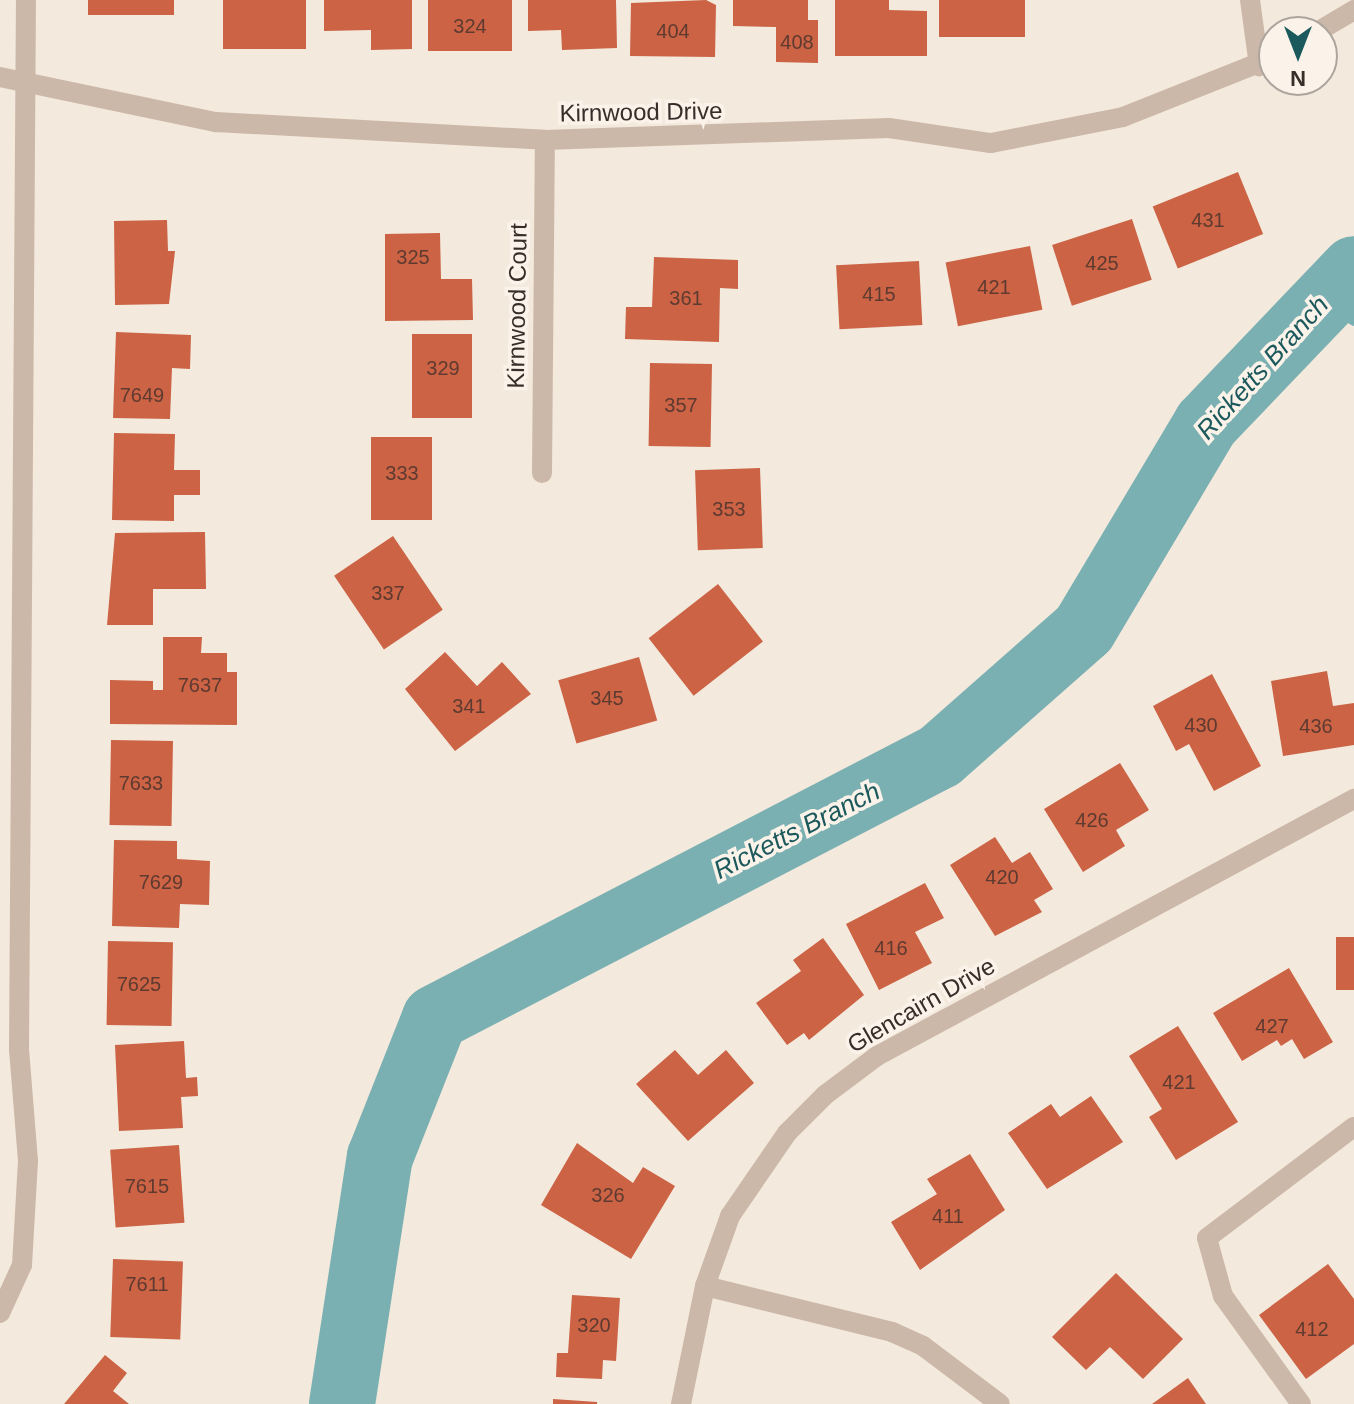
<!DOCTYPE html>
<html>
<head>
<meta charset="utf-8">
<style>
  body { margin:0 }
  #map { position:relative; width:1354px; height:1404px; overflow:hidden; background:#f3e9dd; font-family:Helvetica,sans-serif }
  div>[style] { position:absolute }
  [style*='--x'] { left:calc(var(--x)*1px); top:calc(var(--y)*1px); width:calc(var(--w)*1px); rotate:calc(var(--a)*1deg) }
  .stream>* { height:11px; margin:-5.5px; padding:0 5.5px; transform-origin:5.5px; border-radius:5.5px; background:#7bb0b2 }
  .river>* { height:66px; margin:-33px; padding:0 33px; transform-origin:33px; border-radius:33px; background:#7bb0b2 }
  .building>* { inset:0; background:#cb6344; transform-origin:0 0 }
  .service>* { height:20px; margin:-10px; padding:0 10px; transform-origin:10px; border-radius:10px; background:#ccb8a8 }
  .minor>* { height:20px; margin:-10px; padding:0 10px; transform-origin:10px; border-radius:10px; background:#ccb8a8 }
  .tertiary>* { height:20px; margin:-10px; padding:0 10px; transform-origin:10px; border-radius:10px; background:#ccb8a8 }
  span { translate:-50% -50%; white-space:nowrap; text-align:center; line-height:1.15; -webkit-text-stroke:7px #fbf3ea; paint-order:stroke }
  .number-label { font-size:20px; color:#5e3a30 }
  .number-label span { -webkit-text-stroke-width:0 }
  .street-label { font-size:24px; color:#392d29 }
  .water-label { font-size:26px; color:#1c595c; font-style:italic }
  .north { position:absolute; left:1258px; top:16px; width:80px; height:80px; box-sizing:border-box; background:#fbf3ea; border:2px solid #ada49d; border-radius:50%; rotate:180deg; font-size:22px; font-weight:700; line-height:32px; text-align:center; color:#392d29 }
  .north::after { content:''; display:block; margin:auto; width:28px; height:36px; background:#1c595c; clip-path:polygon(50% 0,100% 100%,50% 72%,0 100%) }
</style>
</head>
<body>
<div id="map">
  <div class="stream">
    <i style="--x:1324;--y:302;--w:35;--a:31"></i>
  </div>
  <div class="river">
    <i style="--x:342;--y:1404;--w:250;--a:-81.3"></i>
    <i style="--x:380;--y:1157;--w:149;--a:-68.4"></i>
    <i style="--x:435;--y:1018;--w:569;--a:-27.42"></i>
    <i style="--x:940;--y:756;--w:192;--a:-41.4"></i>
    <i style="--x:1084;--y:629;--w:239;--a:-59.2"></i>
    <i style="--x:1206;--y:424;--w:214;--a:-46.3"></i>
  </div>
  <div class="building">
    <i style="left:88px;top:0;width:86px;height:15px"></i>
    <i style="left:223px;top:0;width:83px;height:49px"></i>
    <i style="clip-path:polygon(324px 0,412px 0,412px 49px,371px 50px,371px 30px,324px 31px)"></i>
    <i style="left:428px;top:0;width:84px;height:51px"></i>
    <i style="clip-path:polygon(528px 0,616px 0,617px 48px,562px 50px,561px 30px,528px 31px)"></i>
    <i style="clip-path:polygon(706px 0,716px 5px,715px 57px,630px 56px,631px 3px)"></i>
    <i style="clip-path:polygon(733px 0,808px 0,808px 20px,818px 20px,818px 63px,776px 62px,776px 27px,733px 26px)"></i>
    <i style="clip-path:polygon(835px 0,889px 0,889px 10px,927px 11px,927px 56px,835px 56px)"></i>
    <i style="left:939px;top:0;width:86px;height:37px"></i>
    <i style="left:1238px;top:172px;width:67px;height:92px;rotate:68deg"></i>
    <i style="left:1132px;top:219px;width:64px;height:84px;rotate:72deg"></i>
    <i style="clip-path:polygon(167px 220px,168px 251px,175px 251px,169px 304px,115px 305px,114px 221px)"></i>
    <i style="clip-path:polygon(440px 233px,441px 279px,472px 279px,473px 320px,385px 321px,385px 234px)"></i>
    <i style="left:1030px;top:246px;width:65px;height:86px;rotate:79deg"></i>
    <i style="clip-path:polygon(654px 257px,738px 260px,738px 289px,720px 288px,719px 342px,625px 339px,626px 307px,652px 307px)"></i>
    <i style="left:919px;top:261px;width:64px;height:83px;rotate:87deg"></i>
    <i style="clip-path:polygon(116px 332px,191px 335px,190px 369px,172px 368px,170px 419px,113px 418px)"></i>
    <i style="left:472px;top:334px;width:84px;height:60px;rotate:90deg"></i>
    <i style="left:650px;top:363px;width:62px;height:83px;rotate:1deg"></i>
    <i style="clip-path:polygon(114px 433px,175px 434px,174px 470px,200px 470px,200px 495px,174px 495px,174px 521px,112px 520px)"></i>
    <i style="left:371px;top:437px;width:61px;height:83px"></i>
    <i style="left:760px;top:468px;width:80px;height:65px;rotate:88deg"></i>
    <i style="clip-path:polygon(205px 532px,206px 589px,153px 589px,153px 625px,107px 625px,115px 533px)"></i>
    <i style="left:393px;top:536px;width:89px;height:71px;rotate:56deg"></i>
    <i style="left:718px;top:584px;width:73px;height:88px;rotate:52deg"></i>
    <i style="clip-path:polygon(163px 637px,202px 637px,201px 653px,227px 653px,227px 672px,237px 672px,237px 725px,110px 724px,110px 680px,153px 681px,153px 690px,163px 690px)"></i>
    <i style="clip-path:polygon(445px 652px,477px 686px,502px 662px,531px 694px,455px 751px,405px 689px)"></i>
    <i style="left:639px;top:657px;width:66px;height:84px;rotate:74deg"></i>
    <i style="clip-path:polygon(1327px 671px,1333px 706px,1354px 703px,1354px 745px,1283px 756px,1271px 681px)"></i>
    <i style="clip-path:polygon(1212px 674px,1261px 766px,1214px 791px,1189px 744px,1176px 751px,1153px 706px)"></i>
    <i style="left:111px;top:740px;width:62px;height:85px;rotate:1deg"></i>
    <i style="clip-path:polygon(1120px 763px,1149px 810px,1116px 830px,1125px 846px,1083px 872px,1044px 809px)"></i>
    <i style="clip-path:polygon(995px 837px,1012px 863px,1030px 852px,1053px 889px,1034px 900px,1042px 912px,995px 936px,950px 865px)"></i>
    <i style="clip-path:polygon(114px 840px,177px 841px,177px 859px,210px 861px,209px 905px,180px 904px,179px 928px,112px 926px)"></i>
    <i style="clip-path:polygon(925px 883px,944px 918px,915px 932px,932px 963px,879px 990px,846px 924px)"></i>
    <i style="left:1354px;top:937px;width:53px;height:18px;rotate:90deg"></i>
    <i style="clip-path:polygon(823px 938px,864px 995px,809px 1040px,804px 1033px,787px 1045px,756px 1003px,801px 971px,793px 960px)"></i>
    <i style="left:108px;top:941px;width:65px;height:84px;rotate:1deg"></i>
    <i style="clip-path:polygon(1289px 968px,1333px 1042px,1304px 1059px,1292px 1039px,1281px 1046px,1277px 1040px,1242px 1061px,1213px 1013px)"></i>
    <i style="clip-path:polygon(1178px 1026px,1238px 1122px,1176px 1160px,1149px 1117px,1162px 1109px,1129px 1056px)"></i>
    <i style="clip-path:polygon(184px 1041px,186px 1078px,197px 1077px,198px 1096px,181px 1097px,183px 1128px,119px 1131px,115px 1045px)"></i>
    <i style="clip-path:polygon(675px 1050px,698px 1075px,726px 1050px,754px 1083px,688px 1141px,636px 1084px)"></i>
    <i style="clip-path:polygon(1091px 1096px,1123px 1142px,1047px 1189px,1008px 1133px,1051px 1104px,1060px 1117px)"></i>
    <i style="clip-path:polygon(577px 1143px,633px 1183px,643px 1167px,675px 1186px,631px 1259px,541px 1205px)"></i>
    <i style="left:179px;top:1145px;width:78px;height:69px;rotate:86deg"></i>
    <i style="clip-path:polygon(970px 1154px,1005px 1210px,920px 1270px,891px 1222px,937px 1194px,927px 1179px)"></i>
    <i style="left:113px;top:1259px;width:70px;height:78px;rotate:2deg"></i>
    <i style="clip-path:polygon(1328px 1264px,1354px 1299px,1354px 1344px,1306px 1379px,1259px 1315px)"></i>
    <i style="clip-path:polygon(1116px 1273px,1183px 1339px,1143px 1379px,1110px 1347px,1086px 1370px,1052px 1337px)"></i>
    <i style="clip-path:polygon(572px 1295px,620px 1298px,616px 1361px,603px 1360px,602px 1379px,556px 1377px,557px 1353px,568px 1353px)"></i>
    <i style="clip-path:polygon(105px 1355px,127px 1373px,113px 1391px,129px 1404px,64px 1404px)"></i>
    <i style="clip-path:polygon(1188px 1378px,1206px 1404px,1152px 1404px)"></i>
    <i style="clip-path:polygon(553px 1399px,597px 1402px,597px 1404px,553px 1404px)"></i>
  </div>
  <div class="service">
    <i style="--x:1301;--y:1404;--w:133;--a:-125.8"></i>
    <i style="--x:1223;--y:1296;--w:60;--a:-105.4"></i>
    <i style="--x:1207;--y:1238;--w:184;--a:-37.1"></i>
  </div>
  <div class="minor">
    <i style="--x:1250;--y:0;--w:67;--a:82.2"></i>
    <i style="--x:542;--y:473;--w:333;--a:-89.5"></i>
    <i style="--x:705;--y:1286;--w:193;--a:13.8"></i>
    <i style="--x:892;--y:1332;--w:34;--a:24"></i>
    <i style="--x:923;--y:1346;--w:96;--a:37"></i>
    <i style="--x:0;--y:1313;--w:53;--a:-65.4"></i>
    <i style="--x:22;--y:1265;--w:104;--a:-86.7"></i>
    <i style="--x:28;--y:1161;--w:111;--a:-94.6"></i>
    <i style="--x:19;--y:1050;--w:1050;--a:-89.62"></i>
    <i style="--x:681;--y:1404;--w:120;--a:-78.5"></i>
    <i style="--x:705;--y:1286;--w:74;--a:-70.3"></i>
    <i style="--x:730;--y:1216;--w:101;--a:-55.5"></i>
    <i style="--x:787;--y:1133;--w:54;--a:-45"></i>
    <i style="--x:825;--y:1095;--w:65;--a:-36.9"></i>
    <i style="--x:877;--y:1056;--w:542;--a:-28.32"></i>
  </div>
  <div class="tertiary">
    <i style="--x:1317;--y:32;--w:43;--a:-30.7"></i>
    <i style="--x:0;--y:77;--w:221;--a:11.8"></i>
    <i style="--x:216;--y:122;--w:329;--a:3.1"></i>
    <i style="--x:545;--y:140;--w:344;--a:-2"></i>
    <i style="--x:889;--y:128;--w:103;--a:8.4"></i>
    <i style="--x:991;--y:143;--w:135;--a:-11.1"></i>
    <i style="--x:1123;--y:117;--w:162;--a:-21.7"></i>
  </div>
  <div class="number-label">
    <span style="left:470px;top:26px">324</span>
    <span style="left:673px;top:31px">404</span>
    <span style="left:797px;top:42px">408</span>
    <span style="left:1208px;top:220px">431</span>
    <span style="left:413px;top:257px">325</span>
    <span style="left:1102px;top:263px">425</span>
    <span style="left:994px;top:287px">421</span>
    <span style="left:879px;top:294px">415</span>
    <span style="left:686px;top:298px">361</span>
    <span style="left:443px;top:368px">329</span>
    <span style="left:142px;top:395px">7649</span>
    <span style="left:681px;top:405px">357</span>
    <span style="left:402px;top:473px">333</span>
    <span style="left:729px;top:509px">353</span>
    <span style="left:388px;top:593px">337</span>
    <span style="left:200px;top:685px">7637</span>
    <span style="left:607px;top:698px">345</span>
    <span style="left:469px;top:706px">341</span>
    <span style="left:1201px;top:725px">430</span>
    <span style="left:1316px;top:726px">436</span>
    <span style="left:141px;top:783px">7633</span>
    <span style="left:1092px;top:820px">426</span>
    <span style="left:1002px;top:877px">420</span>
    <span style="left:161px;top:882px">7629</span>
    <span style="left:891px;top:948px">416</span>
    <span style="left:139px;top:984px">7625</span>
    <span style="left:1272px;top:1026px">427</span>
    <span style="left:1179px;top:1082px">421</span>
    <span style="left:147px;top:1186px">7615</span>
    <span style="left:608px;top:1195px">326</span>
    <span style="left:948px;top:1216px">411</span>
    <span style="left:147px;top:1284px">7611</span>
    <span style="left:594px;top:1325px">320</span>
    <span style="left:1312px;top:1329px">412</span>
  </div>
  <div class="street-label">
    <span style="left:641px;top:112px;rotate:-1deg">Kirnwood Drive</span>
    <span style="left:517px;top:306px;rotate:-89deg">Kirnwood Court</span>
    <span style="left:921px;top:1005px;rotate:-30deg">Glencairn Drive</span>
  </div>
  <div class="water-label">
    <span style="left:1263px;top:368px;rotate:-48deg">Ricketts Branch</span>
    <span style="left:797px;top:831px;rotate:-27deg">Ricketts Branch</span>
  </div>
  <div class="north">N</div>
</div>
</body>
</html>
